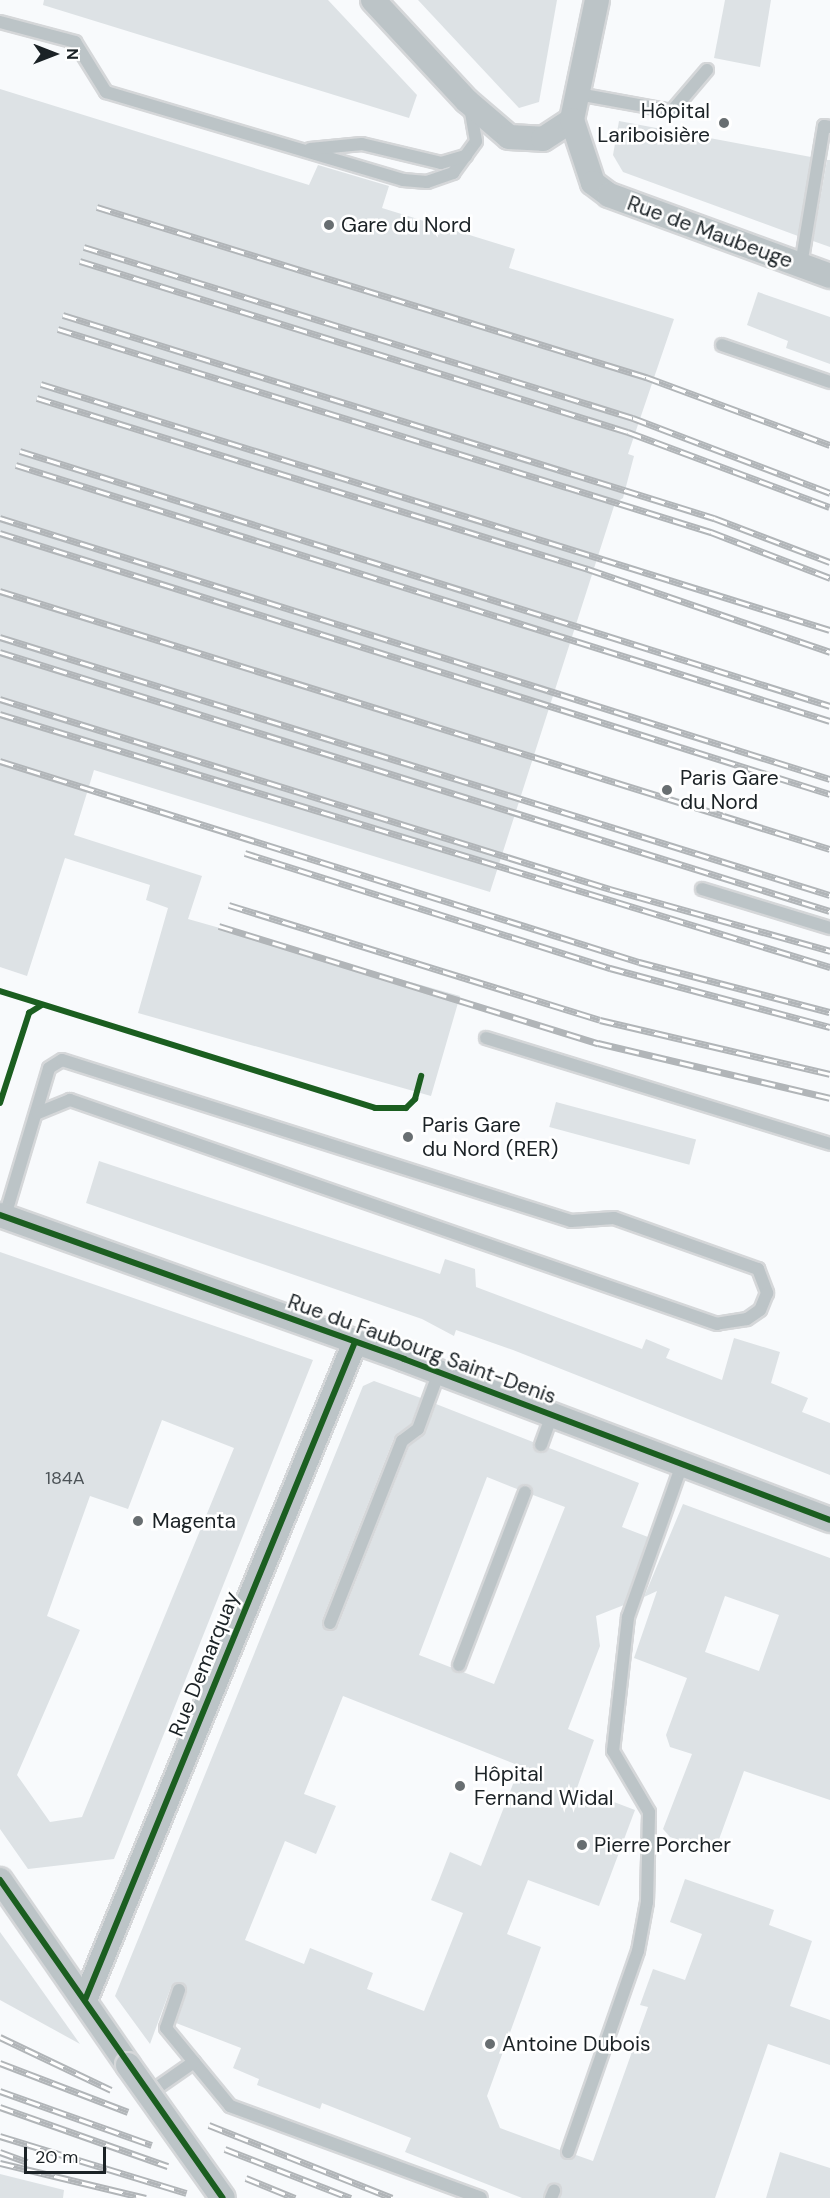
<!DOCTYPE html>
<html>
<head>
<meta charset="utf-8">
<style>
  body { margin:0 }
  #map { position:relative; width:830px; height:2198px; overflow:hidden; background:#f8fafc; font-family:"DM Sans",sans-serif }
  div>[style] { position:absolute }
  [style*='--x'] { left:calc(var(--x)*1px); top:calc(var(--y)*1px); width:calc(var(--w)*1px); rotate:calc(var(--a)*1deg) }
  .building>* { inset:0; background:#dde2e5; transform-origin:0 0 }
  .roads { filter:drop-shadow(2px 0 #d5d7d9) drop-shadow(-2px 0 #d5d7d9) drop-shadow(0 2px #d5d7d9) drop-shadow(0 -2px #d5d7d9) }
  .service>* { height:12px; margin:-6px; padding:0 6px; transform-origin:6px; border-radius:6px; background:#bcc4c7 }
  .minor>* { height:24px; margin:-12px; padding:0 12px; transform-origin:12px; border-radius:12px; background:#bcc4c7 }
  .rail>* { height:7px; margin-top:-3.5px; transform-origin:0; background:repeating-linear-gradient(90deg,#fff 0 14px,#b1b5b8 0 28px); box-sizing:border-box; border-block:2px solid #b1b5b8 }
  .bridges { filter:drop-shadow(2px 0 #d5d7d9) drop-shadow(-2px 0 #d5d7d9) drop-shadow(0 2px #d5d7d9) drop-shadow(0 -2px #d5d7d9) }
  .minor-bridge>* { height:24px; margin:-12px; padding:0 12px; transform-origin:12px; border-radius:12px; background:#bcc4c7 }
  .cycleway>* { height:6px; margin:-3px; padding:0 3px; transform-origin:3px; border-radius:3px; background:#1b5e20 }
  .dots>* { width:16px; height:16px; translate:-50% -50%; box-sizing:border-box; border:3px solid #fff; border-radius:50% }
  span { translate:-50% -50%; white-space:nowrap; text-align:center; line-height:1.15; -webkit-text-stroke:5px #fff; paint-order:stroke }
  .number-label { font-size:18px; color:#4c5357 }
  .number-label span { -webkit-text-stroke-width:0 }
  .poi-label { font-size:21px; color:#1b2226 }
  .right { translate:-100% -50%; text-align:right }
  .left { translate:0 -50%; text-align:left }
  .street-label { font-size:21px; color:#1b2226 }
  .north { position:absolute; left:24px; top:24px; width:60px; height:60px; -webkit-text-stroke:4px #fff; paint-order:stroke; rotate:90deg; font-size:16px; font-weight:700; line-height:24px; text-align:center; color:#1b2226 }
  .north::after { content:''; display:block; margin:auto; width:21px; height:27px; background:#1b2226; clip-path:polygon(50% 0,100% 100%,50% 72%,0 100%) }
  .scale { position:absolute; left:24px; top:2147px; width:82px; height:27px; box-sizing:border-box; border:3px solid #1b2226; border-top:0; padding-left:8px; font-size:18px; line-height:21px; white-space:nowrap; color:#1b2226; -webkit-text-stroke:4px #fff; paint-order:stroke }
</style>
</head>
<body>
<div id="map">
  <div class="building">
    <i style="clip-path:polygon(44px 0,328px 0,417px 95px,409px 118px,43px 5px)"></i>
    <i style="clip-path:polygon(418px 0,557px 0,539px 102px,519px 108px)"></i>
    <i style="clip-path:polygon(725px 0,771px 0,760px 67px,714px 58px)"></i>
    <i style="clip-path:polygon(0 89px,309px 185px,318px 165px,389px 186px,382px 208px,515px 249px,509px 268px,674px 319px,628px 454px,634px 456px,623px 498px,615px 503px,490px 892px,94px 770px,74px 835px,202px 876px,188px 919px,460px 996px,431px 1096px,138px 1013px,168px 908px,146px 900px,150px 885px,65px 858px,27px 976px,0 967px)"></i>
    <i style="clip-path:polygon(619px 121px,811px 157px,798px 236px,623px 172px,613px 155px)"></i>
    <i style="clip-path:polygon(827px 160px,830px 160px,830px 247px,813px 241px)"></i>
    <i style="clip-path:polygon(758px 292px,830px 317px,830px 364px,786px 348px,788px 341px,747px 325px)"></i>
    <i style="left:556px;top:1102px;width:145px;height:26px;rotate:15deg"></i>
    <i style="clip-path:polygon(99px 1161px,440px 1274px,445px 1259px,475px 1269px,476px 1287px,642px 1349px,646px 1339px,670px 1349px,666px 1358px,722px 1380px,734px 1338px,780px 1352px,771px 1383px,808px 1398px,802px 1412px,830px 1423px,830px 1475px,513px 1350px,456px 1330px,454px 1336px,422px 1319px,86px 1203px)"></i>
    <i style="clip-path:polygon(evenodd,0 1252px,313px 1360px,114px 1859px,28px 1869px,0 1829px,0 1252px,162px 1420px,234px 1448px,82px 1817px,50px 1822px,17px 1775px,80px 1630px,47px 1616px,90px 1496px,128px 1509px,162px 1420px)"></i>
    <i style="clip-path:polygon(evenodd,374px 1381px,421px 1398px,411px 1424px,394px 1438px,322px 1620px,328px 1631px,338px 1626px,409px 1446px,425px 1432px,436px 1404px,533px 1442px,538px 1453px,549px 1448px,639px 1483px,622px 1527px,648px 1537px,624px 1605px,596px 1616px,600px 1646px,568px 1729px,594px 1740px,577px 1788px,635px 1810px,599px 1906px,528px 1880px,507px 1934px,541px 1947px,487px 2096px,500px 2128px,560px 2150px,566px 2160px,576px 2155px,593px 2161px,648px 2007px,640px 2005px,653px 1969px,685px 1980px,702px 1934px,670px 1922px,685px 1879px,774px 1910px,769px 1925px,812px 1941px,790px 2006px,830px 2020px,830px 2065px,768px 2044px,715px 2198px,560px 2198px,561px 2187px,554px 2183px,543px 2198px,522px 2198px,405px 2152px,411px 2138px,322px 2103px,320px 2109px,257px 2085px,259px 2079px,233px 2068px,241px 2048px,176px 2023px,187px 1992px,182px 1982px,171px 1987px,150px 2044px,115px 1996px,363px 1386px,374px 1381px,487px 1477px,517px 1489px,528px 1485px,533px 1495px,565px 1507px,494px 1684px,419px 1655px,487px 1477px,374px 1381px,343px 1696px,520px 1766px,481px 1866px,450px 1852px,438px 1883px,431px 1900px,463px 1913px,424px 2011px,367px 1989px,373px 1973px,310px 1948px,304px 1964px,245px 1940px,285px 1841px,316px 1854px,336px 1806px,304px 1794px,343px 1696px)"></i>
    <i style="clip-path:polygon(evenodd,683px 1504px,830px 1558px,830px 1800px,744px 1771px,714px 1853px,670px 1837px,663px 1829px,692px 1754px,670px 1747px,666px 1735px,687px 1678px,634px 1658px,657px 1591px,644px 1597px,683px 1504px,725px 1596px,779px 1615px,759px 1671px,705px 1652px,725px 1596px)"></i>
    <i style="clip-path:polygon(0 1932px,26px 1968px,80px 2044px,0 2000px)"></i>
    <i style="clip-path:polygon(780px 2152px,830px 2168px,830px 2198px,766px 2198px)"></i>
    <i style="clip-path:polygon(0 2174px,64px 2190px,63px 2198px,0 2198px)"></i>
  </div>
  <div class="roads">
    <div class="service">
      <i style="--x:0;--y:22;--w:78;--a:14.9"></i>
      <i style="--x:75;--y:42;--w:59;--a:58.2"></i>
      <i style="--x:106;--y:92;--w:310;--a:16.5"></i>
      <i style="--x:403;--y:180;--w:24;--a:5"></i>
      <i style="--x:427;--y:182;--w:28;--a:-19"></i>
      <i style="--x:453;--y:173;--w:39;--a:-54"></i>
      <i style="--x:476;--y:141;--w:34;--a:-100"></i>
      <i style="--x:578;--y:94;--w:96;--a:10.3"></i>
      <i style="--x:672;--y:111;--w:54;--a:-49.5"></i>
      <i style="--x:310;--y:149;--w:52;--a:-5.5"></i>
      <i style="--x:362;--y:144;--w:81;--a:13.5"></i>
      <i style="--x:441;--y:163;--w:26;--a:-16"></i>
      <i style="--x:801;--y:265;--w:141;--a:-80.6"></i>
      <i style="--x:824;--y:126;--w:6;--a:9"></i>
      <i style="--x:722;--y:345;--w:114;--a:18.9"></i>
      <i style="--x:702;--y:889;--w:134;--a:16.9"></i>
      <i style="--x:486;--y:1038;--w:360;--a:17.1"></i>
      <i style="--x:5;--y:1216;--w:154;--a:-73.4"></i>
      <i style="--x:49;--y:1068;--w:15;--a:-32"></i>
      <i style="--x:62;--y:1060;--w:534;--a:17.55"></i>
      <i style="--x:571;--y:1221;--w:43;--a:-4"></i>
      <i style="--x:614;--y:1218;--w:153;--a:19.5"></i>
      <i style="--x:758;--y:1269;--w:26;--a:69"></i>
      <i style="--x:767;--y:1293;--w:18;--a:112"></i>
      <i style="--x:760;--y:1310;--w:16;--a:145"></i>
      <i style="--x:747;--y:1319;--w:30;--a:171"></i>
      <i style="--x:717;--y:1324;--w:685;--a:-160.9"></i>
      <i style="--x:70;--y:1100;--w:35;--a:158"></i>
      <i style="--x:541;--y:1445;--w:33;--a:-70"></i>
      <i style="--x:330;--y:1623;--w:196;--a:-68.4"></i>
      <i style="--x:402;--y:1441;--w:20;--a:-37"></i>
      <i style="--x:418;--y:1429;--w:61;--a:-69.8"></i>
      <i style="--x:459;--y:1665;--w:185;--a:-69.1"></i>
      <i style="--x:179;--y:1990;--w:40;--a:108.9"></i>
      <i style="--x:166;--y:2028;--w:101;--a:50.6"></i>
      <i style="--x:230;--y:2106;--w:267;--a:20.1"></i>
      <i style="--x:148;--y:2094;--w:56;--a:-34.8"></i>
      <i style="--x:568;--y:2152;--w:213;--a:-70.8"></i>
      <i style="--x:638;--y:1951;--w:50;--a:-79.6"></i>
      <i style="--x:647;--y:1902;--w:90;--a:-88.7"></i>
      <i style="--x:649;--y:1812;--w:71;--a:-120.5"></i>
      <i style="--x:613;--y:1751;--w:135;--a:-83.6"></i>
      <i style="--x:628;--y:1617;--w:164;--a:-70.5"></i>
      <i style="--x:551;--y:2198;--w:8;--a:-67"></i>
    </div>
    <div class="minor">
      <i style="--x:373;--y:0;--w:138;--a:47.1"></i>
      <i style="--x:467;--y:101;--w:55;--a:40.6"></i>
      <i style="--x:509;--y:137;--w:34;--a:3"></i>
      <i style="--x:543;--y:139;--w:35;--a:-33"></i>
      <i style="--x:597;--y:0;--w:123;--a:101.8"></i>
      <i style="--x:572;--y:120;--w:66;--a:71.6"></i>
      <i style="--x:593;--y:183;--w:20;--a:37"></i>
      <i style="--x:609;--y:195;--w:235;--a:20.1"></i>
      <i style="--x:0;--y:1215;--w:429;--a:19.6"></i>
      <i style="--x:404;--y:1359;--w:455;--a:20.7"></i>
      <i style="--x:0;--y:1880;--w:225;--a:55.3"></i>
      <i style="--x:85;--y:2000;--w:711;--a:-67.69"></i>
    </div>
  </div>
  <div class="rail">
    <i style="--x:97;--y:207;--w:575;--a:17.21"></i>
    <i style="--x:646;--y:377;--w:196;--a:20.3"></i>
    <i style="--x:84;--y:247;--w:575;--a:17.3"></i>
    <i style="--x:633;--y:418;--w:211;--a:20.8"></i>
    <i style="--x:80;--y:261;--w:574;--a:17.33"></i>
    <i style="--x:628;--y:432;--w:215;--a:20.4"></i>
    <i style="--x:63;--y:315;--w:682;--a:17.32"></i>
    <i style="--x:714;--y:518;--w:124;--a:20.8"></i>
    <i style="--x:58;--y:329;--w:684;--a:17.27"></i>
    <i style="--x:711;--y:532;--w:128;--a:21.1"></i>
    <i style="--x:41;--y:384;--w:826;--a:17.32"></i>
    <i style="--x:37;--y:398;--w:577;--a:17.24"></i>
    <i style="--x:588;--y:569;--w:256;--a:18.9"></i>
    <i style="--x:20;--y:451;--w:849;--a:17.47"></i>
    <i style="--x:16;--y:465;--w:853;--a:17.46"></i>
    <i style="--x:0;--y:518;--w:870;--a:17.46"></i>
    <i style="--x:0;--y:533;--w:870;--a:17.46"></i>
    <i style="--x:0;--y:591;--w:869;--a:17.27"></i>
    <i style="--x:0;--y:637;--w:869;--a:17.27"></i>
    <i style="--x:0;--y:652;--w:869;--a:17.33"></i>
    <i style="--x:0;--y:699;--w:639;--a:17.3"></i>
    <i style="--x:610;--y:889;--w:229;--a:15.7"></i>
    <i style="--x:0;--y:714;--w:868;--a:16.95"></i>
    <i style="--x:0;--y:761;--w:670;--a:17.46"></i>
    <i style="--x:639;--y:962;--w:197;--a:14.7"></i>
    <i style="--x:245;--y:853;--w:383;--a:17.5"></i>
    <i style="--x:610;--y:968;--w:228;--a:15"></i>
    <i style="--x:229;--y:905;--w:388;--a:17.2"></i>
    <i style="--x:600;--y:1020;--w:236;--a:13.2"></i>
    <i style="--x:219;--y:926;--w:397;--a:17.2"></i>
    <i style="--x:598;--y:1043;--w:238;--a:13.3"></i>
    <i style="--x:0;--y:2037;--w:123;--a:25.5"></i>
    <i style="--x:0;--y:2063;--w:137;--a:20.9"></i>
    <i style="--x:0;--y:2091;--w:161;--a:19.6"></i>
    <i style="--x:0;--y:2107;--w:178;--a:19.4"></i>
    <i style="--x:209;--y:2125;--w:197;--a:21.7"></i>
    <i style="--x:0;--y:2136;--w:195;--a:17"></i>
    <i style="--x:225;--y:2149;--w:135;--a:21.3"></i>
    <i style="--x:0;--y:2152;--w:29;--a:20"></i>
    <i style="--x:0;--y:2163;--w:150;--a:13.5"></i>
    <i style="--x:246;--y:2178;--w:53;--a:22.2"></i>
  </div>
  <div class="bridges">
    <div class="minor-bridge">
      <i style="--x:128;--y:2065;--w:163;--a:54.5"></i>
    </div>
  </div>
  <div class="cycleway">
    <i style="--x:0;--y:991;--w:393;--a:17.3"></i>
    <i style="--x:375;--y:1108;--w:31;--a:0"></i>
    <i style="--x:406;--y:1108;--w:13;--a:-45"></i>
    <i style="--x:415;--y:1099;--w:24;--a:-75"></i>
    <i style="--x:0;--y:1103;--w:95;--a:-72.1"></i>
    <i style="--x:29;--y:1013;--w:15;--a:-32"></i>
    <i style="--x:0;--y:1215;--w:429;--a:19.6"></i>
    <i style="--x:404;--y:1359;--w:455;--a:20.7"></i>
    <i style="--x:0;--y:1880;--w:388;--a:55"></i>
    <i style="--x:85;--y:2000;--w:711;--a:-67.69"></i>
  </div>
  <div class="dots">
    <i style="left:724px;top:123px;background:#686e71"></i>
    <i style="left:329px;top:225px;background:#686e71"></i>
    <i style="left:667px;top:790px;background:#686e71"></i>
    <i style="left:408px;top:1137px;background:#686e71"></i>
    <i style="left:138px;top:1521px;background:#686e71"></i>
    <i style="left:460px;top:1786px;background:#686e71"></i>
    <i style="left:582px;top:1845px;background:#686e71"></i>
    <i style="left:490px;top:2044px;background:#686e71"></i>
  </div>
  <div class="number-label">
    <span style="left:65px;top:1478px">184A</span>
  </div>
  <div class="poi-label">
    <span class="right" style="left:710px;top:123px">Hôpital<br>Lariboisière</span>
    <span class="left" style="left:341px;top:225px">Gare du Nord</span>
    <span class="left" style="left:680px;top:790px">Paris Gare<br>du Nord</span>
    <span class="left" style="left:422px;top:1137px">Paris Gare<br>du Nord (RER)</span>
    <span class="left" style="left:152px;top:1521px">Magenta</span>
    <span class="left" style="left:474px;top:1786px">Hôpital<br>Fernand Widal</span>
    <span class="left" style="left:594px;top:1845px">Pierre Porcher</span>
    <span class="left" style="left:502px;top:2044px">Antoine Dubois</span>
  </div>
  <div class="street-label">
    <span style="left:710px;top:232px;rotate:20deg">Rue de Maubeuge</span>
    <span style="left:422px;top:1349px;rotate:20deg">Rue du Faubourg Saint-Denis</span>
    <span style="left:204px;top:1664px;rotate:-68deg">Rue Demarquay</span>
  </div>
  <div class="north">N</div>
  <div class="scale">20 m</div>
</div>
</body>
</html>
